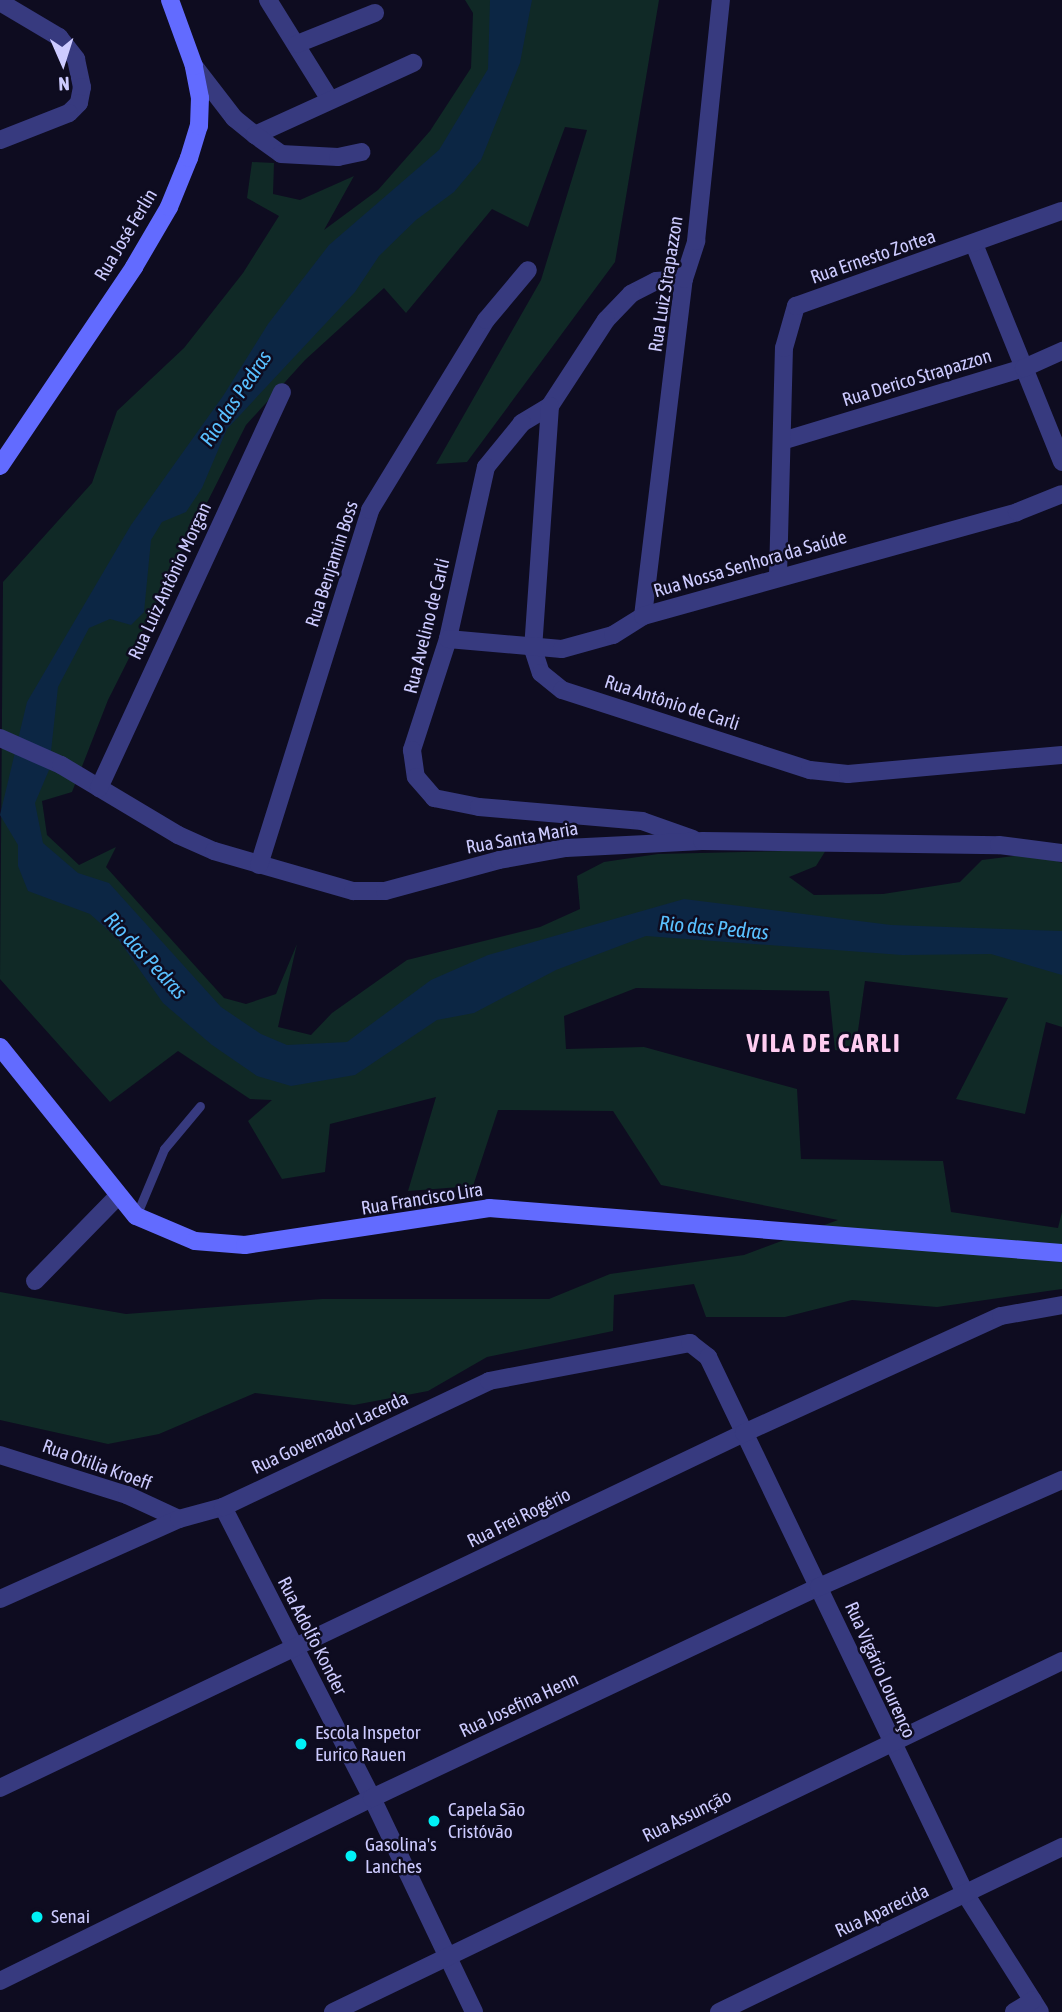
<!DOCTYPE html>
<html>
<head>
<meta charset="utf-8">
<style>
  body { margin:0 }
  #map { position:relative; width:1062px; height:2012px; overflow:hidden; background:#0e0c20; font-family:"Asap Condensed",sans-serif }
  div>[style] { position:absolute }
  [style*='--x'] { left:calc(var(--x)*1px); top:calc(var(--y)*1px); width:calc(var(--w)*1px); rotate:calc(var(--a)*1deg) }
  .green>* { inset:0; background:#102926 }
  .water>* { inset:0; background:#0c2644 }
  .lane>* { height:9px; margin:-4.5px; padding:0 4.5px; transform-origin:4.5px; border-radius:4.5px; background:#373a7f }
  .street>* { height:18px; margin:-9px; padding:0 9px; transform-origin:9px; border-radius:9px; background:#373a7f }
  .secondary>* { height:18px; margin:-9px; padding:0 9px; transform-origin:9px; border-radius:9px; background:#626bff }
  .dots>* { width:19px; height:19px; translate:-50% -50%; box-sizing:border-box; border:4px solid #0e0c20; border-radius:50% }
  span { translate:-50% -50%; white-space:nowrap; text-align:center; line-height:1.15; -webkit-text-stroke:5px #0e0c20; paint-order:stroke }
  .street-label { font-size:19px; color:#cdcbff }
  .poi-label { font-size:19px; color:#cdcbff }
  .left { translate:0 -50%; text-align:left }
  .water-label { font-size:21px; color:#59c0ff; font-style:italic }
  .district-label { font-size:26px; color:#ffcdf1; font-weight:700; letter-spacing:2px }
  .north { position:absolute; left:28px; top:28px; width:70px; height:70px; -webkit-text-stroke:5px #0e0c20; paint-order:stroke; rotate:177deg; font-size:19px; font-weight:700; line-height:28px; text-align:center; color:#cdcbff }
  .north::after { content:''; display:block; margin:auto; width:24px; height:32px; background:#cdcbff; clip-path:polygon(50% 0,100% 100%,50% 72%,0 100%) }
</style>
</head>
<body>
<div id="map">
  <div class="green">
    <i style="clip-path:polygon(465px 0,659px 0,615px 262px,467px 462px,436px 464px,541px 280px,587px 130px,565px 127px,528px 227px,492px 209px,406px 313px,384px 288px,305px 360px,246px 425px,108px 700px,72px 792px,42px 801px,47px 835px,79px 865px,116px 847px,106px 867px,224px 998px,246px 1004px,276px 994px,297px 944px,278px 1027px,311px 1035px,332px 1013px,407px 960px,540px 927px,580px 909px,577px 876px,604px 862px,658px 854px,826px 850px,816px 866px,789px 877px,814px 895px,883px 894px,960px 882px,982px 860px,1038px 853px,1062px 863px,1062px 1027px,1046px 1022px,1025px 1114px,956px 1099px,1008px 998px,865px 981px,855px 1052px,835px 1050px,829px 991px,636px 988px,564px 1016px,566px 1049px,644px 1047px,797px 1089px,801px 1159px,943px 1161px,951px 1212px,1058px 1228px,1062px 1212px,1062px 1289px,937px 1307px,852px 1300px,785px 1317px,706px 1317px,694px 1284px,614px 1295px,613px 1331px,487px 1357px,428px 1391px,354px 1405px,255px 1393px,159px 1434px,108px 1444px,0 1420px,0 1292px,126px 1314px,322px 1299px,549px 1299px,610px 1274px,744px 1255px,838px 1220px,661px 1185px,613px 1111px,498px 1110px,473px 1186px,408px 1191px,436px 1097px,330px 1124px,325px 1172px,282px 1179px,248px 1121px,272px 1100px,250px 1099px,178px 1051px,110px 1102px,0 979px,3px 582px,92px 483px,117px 411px,184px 348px,243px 273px,279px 216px,247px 198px,252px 162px,274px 163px,273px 194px,300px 200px,354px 176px,324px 230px,378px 190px,430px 131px,471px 68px,473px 13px)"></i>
  </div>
  <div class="water">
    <i style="clip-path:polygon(490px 0,532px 0,520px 63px,481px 160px,454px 192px,416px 220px,379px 256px,355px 292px,227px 429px,202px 488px,186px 512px,162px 522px,151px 540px,144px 612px,131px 625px,110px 619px,89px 628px,58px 687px,49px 770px,35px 803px,43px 843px,78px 873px,109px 883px,221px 1007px,261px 1034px,287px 1045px,347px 1042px,431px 980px,488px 955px,684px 899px,891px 925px,1062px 931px,1062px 975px,991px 954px,902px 955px,646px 936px,556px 970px,474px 1013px,437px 1020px,355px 1075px,291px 1086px,257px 1076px,212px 1045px,163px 1003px,118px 939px,90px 914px,28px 891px,18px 866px,18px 845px,0 815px,27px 702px,131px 525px,223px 396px,268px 324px,329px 245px,439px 150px,488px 69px)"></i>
  </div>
  <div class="lane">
    <i style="--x:136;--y:1216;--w:73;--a:-67.3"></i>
    <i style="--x:164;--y:1149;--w:56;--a:-50.1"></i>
  </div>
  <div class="street">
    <i style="--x:268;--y:0;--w:115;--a:58.1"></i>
    <i style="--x:0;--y:2;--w:69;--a:30.7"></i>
    <i style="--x:59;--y:37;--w:28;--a:52"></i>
    <i style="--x:76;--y:59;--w:29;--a:78"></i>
    <i style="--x:82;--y:87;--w:16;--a:101"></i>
    <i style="--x:79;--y:103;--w:14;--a:135"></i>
    <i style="--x:69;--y:113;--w:74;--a:158.6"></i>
    <i style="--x:297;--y:44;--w:84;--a:-21.7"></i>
    <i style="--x:194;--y:66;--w:66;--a:52.4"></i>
    <i style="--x:234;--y:118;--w:27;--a:39"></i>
    <i style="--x:255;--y:135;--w:174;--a:-24.5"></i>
    <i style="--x:255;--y:135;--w:32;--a:36"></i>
    <i style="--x:281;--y:154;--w:57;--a:3"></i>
    <i style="--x:338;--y:157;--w:24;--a:-12"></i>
    <i style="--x:974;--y:244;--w:235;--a:68"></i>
    <i style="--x:684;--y:279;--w:28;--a:176"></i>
    <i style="--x:656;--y:281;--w:28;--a:153"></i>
    <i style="--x:631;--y:294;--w:36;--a:134"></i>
    <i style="--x:606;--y:320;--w:103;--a:123.1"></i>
    <i style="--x:550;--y:406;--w:33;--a:149"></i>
    <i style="--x:522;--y:423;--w:57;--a:129.3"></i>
    <i style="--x:486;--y:467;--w:176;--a:102.5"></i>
    <i style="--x:448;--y:639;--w:117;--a:108"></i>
    <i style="--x:412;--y:750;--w:27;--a:82"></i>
    <i style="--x:416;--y:777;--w:28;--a:49"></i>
    <i style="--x:434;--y:798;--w:46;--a:11.3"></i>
    <i style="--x:479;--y:807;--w:164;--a:4.9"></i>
    <i style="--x:642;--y:821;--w:54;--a:19.4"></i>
    <i style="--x:550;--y:406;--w:244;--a:94"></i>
    <i style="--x:533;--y:649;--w:25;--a:72"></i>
    <i style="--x:541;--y:673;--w:27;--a:39"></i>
    <i style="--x:562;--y:690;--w:261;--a:17.9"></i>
    <i style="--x:810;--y:770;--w:38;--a:6"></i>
    <i style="--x:848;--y:774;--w:215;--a:-5.1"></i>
    <i style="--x:782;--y:441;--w:253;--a:-16.8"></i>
    <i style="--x:1024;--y:368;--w:42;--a:-24.1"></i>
    <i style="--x:778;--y:576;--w:228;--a:-88.5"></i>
    <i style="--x:784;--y:348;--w:44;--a:-74.1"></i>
    <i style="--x:796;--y:306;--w:282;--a:-19.7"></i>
    <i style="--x:643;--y:616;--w:339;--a:-83.1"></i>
    <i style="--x:684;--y:279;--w:40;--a:-72"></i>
    <i style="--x:696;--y:241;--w:242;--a:-84.1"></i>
    <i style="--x:448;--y:639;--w:114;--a:5"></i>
    <i style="--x:562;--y:649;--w:53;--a:-15.4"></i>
    <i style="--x:613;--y:635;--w:36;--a:-32"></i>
    <i style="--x:643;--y:616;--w:388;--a:-15.5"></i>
    <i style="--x:1017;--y:512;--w:48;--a:-21.8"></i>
    <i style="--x:0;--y:738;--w:67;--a:23.9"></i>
    <i style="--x:61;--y:765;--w:136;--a:30.9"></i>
    <i style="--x:178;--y:835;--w:39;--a:24"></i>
    <i style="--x:214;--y:851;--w:145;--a:16.1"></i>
    <i style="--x:353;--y:891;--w:32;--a:0"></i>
    <i style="--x:385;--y:891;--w:118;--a:-15.2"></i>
    <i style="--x:499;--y:860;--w:68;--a:-10.2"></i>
    <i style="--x:566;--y:848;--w:136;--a:-2.9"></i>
    <i style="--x:702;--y:841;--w:297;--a:0.8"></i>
    <i style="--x:999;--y:845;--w:64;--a:7.2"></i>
    <i style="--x:99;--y:788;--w:436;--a:-65.2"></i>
    <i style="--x:259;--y:865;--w:372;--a:-72.6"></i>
    <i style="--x:370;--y:510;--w:223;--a:-58.6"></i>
    <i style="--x:486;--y:320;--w:65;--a:-50"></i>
    <i style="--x:35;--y:1281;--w:117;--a:-45.7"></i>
    <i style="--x:0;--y:1455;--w:133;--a:17.5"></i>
    <i style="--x:127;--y:1495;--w:57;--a:24.8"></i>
    <i style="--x:223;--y:1507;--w:327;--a:62.9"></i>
    <i style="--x:372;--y:1798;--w:237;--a:64.5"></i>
    <i style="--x:0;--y:1599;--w:196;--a:-24.1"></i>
    <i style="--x:179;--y:1519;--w:46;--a:-15.3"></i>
    <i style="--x:223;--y:1507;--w:294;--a:-25.3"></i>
    <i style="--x:489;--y:1381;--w:205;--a:-10.7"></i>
    <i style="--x:690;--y:1343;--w:23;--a:38"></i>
    <i style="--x:708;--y:1357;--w:597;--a:64.38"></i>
    <i style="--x:966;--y:1895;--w:138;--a:57.7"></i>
    <i style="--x:0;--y:1788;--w:824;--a:-25.51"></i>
    <i style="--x:744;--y:1433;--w:282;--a:-24.5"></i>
    <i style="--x:1001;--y:1316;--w:62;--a:-10.2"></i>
    <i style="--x:0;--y:1981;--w:415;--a:-26.2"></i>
    <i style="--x:372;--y:1798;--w:494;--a:-25.3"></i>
    <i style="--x:819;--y:1587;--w:266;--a:-23.8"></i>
    <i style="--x:333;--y:2012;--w:809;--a:-25.71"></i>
    <i style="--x:719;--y:2012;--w:381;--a:-25.7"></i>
    <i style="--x:1014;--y:2012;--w:22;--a:-32"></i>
  </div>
  <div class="secondary">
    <i style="--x:0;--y:466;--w:240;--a:-56"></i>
    <i style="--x:134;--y:267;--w:69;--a:-59.7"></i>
    <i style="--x:169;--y:207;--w:53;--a:-67.8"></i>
    <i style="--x:189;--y:158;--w:34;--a:-73"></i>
    <i style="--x:199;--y:126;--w:28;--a:-88"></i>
    <i style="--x:200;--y:98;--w:33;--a:-101"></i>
    <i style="--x:194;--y:66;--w:70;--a:-110"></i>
    <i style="--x:0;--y:1047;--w:217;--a:51.2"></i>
    <i style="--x:136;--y:1216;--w:64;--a:23"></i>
    <i style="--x:195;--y:1241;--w:50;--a:4.6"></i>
    <i style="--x:245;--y:1245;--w:247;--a:-8.6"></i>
    <i style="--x:489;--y:1208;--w:575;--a:4.49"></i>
  </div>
  <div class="dots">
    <i style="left:301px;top:1744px;background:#00f1f6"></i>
    <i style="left:434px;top:1821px;background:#00f1f6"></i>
    <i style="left:351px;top:1856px;background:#00f1f6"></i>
    <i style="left:37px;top:1917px;background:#00f1f6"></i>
  </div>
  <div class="street-label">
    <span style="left:126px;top:235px;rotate:-59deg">Rua José Ferlin</span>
    <span style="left:873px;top:257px;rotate:-19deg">Rua Ernesto Zortea</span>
    <span style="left:666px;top:284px;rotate:-81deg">Rua Luiz Strapazzon</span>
    <span style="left:917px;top:378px;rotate:-17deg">Rua Derico Strapazzon</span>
    <span style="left:332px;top:564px;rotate:-72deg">Rua Benjamin Boss</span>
    <span style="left:750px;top:564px;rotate:-16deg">Rua Nossa Senhora da Saúde</span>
    <span style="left:170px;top:581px;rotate:-65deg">Rua Luiz Antônio Morgan</span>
    <span style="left:427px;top:626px;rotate:-76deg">Rua Avelino de Carli</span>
    <span style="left:672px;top:703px;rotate:18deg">Rua Antônio de Carli</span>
    <span style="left:522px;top:838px;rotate:-10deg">Rua Santa Maria</span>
    <span style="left:422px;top:1199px;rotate:-9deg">Rua Francisco Lira</span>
    <span style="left:330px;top:1433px;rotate:-25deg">Rua Governador Lacerda</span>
    <span style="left:97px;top:1465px;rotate:20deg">Rua Otilia Kroeff</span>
    <span style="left:519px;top:1518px;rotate:-26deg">Rua Frei Rogério</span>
    <span style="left:312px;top:1636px;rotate:63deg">Rua Adolfo Konder</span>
    <span style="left:880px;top:1670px;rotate:66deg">Rua Vigário Lourenço</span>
    <span style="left:519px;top:1705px;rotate:-25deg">Rua Josefina Henn</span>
    <span style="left:687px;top:1816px;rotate:-26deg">Rua Assunção</span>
    <span style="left:882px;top:1911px;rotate:-25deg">Rua Aparecida</span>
  </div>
  <div class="poi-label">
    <span class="left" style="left:315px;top:1744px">Escola Inspetor<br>Eurico Rauen</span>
    <span class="left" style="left:448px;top:1821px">Capela São<br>Cristóvão</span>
    <span class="left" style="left:365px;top:1856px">Gasolina's<br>Lanches</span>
    <span class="left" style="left:51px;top:1917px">Senai</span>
  </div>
  <div class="water-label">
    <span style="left:235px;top:398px;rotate:-56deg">Rio das Pedras</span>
    <span style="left:714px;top:927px;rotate:5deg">Rio das Pedras</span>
    <span style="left:146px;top:955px;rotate:47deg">Rio das Pedras</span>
  </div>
  <div class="district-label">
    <span style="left:824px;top:1044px">VILA DE CARLI</span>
  </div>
  <div class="north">N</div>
</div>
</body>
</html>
